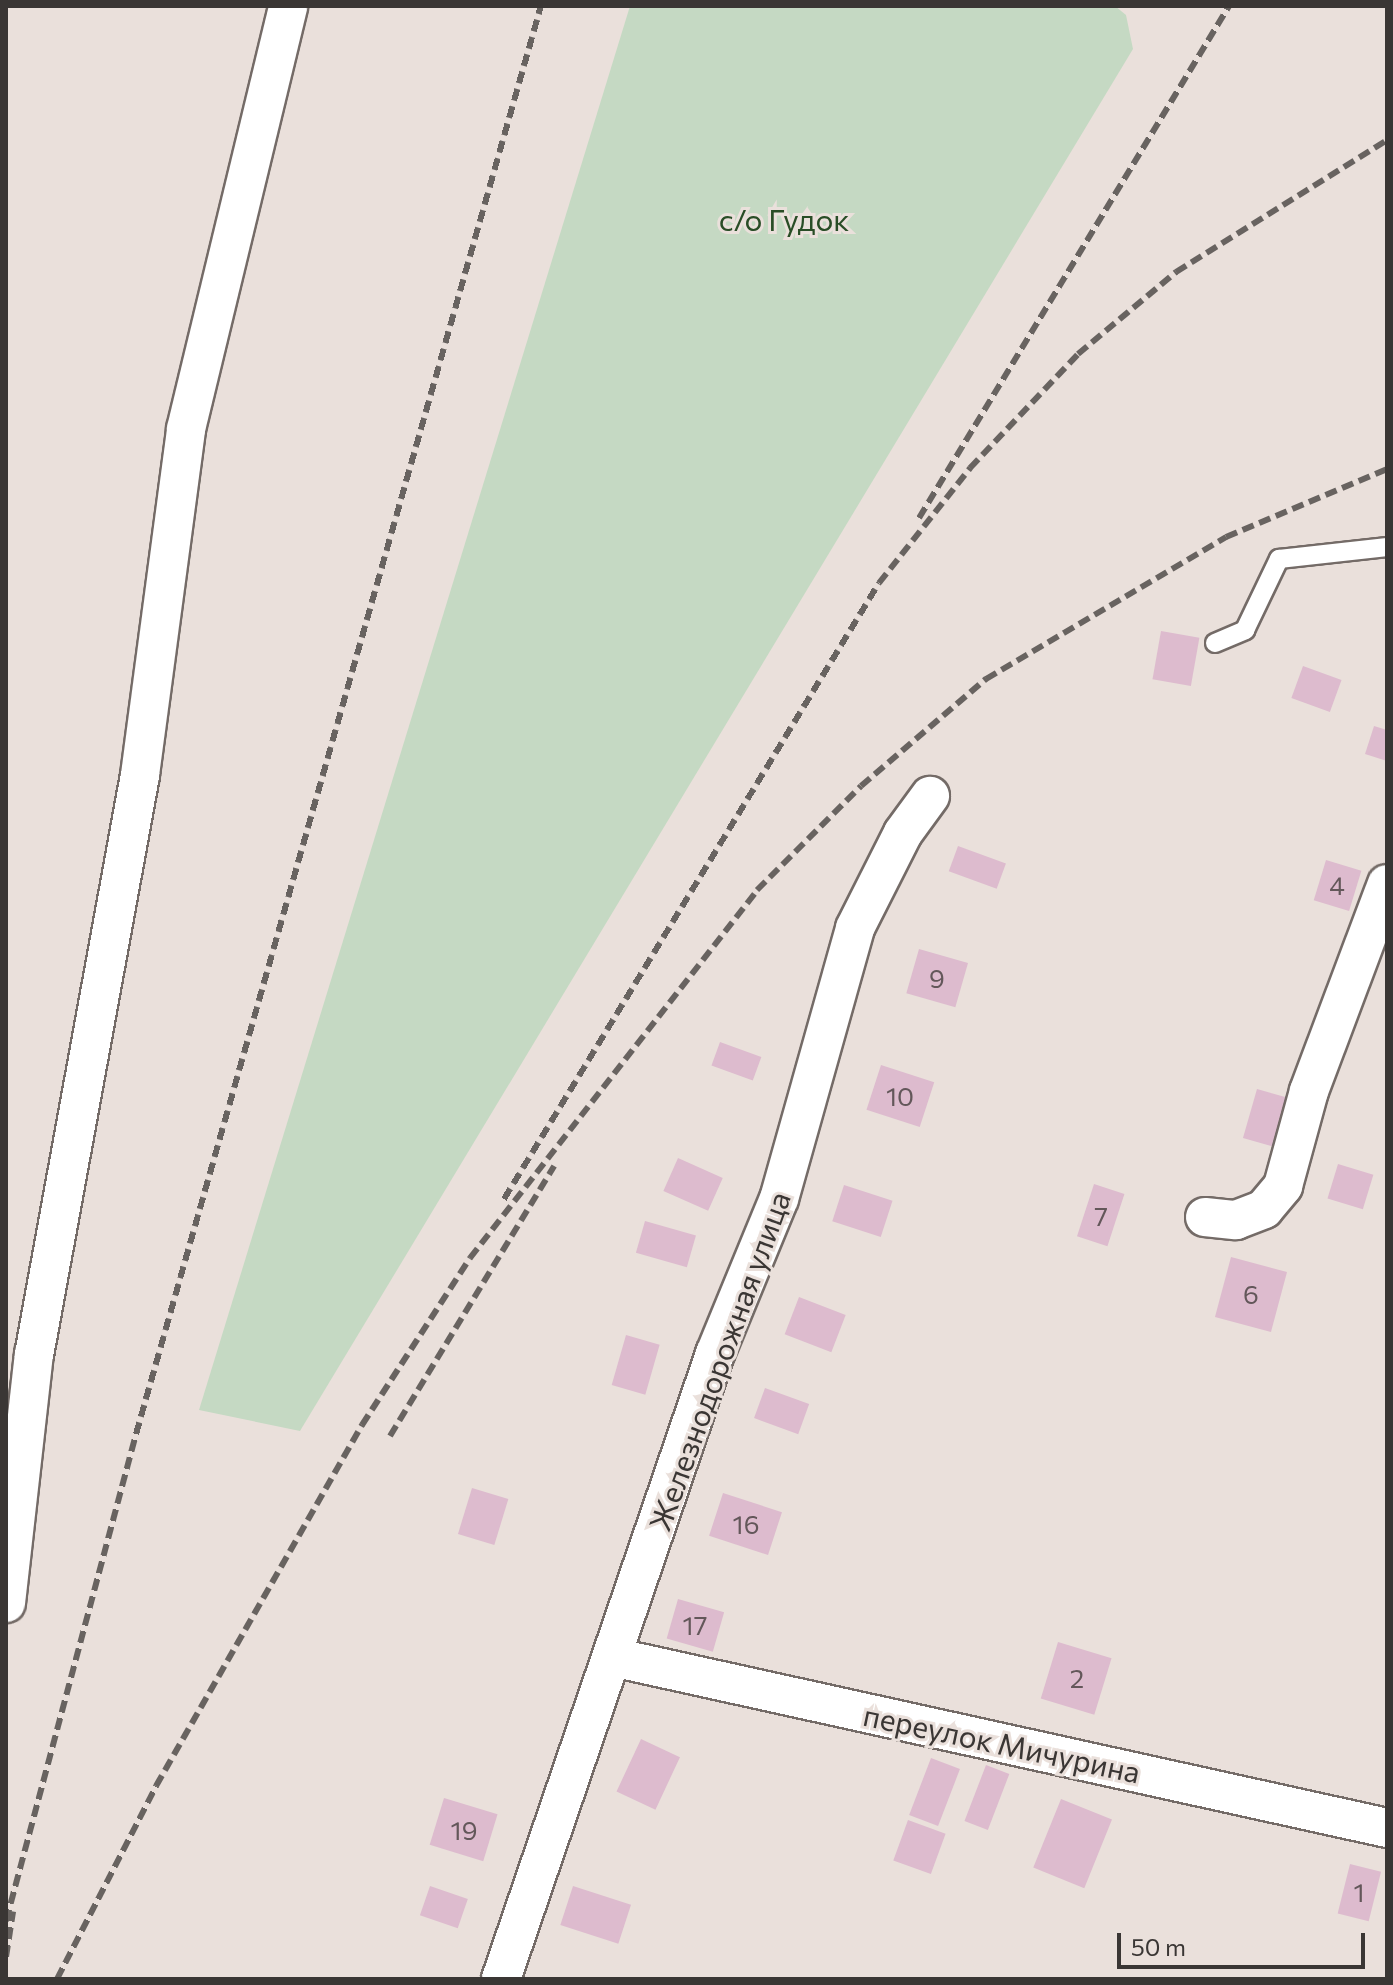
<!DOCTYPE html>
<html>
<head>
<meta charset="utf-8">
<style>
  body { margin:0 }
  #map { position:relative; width:1393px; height:1985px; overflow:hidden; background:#eae0db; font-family:Commissioner,sans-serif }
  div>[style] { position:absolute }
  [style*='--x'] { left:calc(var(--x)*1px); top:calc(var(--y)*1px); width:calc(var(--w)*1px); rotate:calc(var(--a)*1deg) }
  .green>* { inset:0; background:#c5d9c3 }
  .building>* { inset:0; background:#ddbbce; transform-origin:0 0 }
  .roads { filter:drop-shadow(2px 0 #746b67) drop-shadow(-2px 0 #746b67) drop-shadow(0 2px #746b67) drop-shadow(0 -2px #746b67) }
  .service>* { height:18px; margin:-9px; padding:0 9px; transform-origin:9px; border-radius:9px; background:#fff }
  .minor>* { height:38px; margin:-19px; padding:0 19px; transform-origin:19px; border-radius:19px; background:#fff }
  .rail>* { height:6px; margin-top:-3px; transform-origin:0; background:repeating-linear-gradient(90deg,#686360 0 12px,transparent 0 18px) }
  span { translate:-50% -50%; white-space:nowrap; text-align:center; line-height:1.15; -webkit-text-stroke:6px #eae0db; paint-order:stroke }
  .number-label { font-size:26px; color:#63575a }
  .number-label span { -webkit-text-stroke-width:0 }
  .park-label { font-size:30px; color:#294d26 }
  .street-label { font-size:30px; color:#3a3634 }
  .frame { position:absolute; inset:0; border:8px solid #3a3634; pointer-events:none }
  .scale { position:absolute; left:1117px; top:1933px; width:248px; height:36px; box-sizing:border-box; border:4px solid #3a3634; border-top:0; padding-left:10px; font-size:24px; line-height:28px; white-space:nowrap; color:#3a3634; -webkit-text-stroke:6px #eae0db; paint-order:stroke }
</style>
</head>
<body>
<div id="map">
  <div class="green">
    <i style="clip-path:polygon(630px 6px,1115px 6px,1126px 15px,1133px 49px,300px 1431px,199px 1410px)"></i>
  </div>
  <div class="building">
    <i style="left:1161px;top:631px;width:39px;height:49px;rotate:10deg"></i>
    <i style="left:1303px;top:666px;width:41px;height:34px;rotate:20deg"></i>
    <i style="clip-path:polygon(1374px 726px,1387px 730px,1387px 761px,1365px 754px)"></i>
    <i style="left:958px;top:846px;width:51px;height:27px;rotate:20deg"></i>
    <i style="left:1326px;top:860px;width:37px;height:42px;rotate:17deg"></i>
    <i style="left:919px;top:949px;width:51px;height:46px;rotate:16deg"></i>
    <i style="left:720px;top:1042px;width:44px;height:25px;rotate:20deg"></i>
    <i style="left:881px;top:1065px;width:56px;height:47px;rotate:18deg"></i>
    <i style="left:1257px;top:1089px;width:32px;height:51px;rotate:16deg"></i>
    <i style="left:678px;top:1158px;width:49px;height:36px;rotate:24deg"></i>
    <i style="left:1338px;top:1164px;width:37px;height:36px;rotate:17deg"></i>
    <i style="left:1094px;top:1184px;width:32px;height:55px;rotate:18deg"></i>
    <i style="left:844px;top:1185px;width:51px;height:38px;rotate:18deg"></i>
    <i style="left:645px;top:1221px;width:53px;height:33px;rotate:16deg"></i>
    <i style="left:1231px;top:1257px;width:58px;height:62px;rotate:15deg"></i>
    <i style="left:799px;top:1297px;width:50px;height:40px;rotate:21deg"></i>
    <i style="left:626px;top:1335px;width:35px;height:52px;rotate:16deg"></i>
    <i style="left:765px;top:1388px;width:47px;height:32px;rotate:20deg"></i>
    <i style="left:472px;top:1488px;width:38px;height:48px;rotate:17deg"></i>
    <i style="left:723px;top:1493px;width:62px;height:45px;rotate:18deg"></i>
    <i style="left:678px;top:1599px;width:48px;height:41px;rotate:16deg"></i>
    <i style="left:1058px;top:1642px;width:56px;height:59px;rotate:17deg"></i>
    <i style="left:641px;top:1739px;width:43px;height:58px;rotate:25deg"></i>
    <i style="left:931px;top:1758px;width:31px;height:61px;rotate:21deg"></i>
    <i style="left:986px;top:1765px;width:25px;height:60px;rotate:21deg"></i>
    <i style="left:444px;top:1798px;width:56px;height:49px;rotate:17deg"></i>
    <i style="left:1061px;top:1799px;width:55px;height:74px;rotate:22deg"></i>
    <i style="left:908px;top:1820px;width:40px;height:43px;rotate:20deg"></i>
    <i style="left:1350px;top:1864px;width:32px;height:51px;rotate:14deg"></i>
    <i style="left:430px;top:1886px;width:40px;height:31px;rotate:19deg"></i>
    <i style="left:573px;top:1886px;width:61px;height:41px;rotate:18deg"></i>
  </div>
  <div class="roads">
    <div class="service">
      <i style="--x:1215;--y:643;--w:33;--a:-23"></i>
      <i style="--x:1245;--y:630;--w:79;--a:-64.4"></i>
      <i style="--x:1279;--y:559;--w:109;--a:-6.3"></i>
    </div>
    <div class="minor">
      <i style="--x:1205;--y:1217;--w:31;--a:6"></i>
      <i style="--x:1236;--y:1220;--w:30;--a:-21"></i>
      <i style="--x:1264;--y:1209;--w:30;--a:-50"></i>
      <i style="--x:1283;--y:1186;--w:98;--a:-74.7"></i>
      <i style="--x:1309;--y:1091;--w:221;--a:-69.4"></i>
      <i style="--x:6;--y:1603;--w:250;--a:-83.6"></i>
      <i style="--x:34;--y:1355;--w:590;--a:-79.64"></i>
      <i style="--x:140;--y:775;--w:349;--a:-82.4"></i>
      <i style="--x:186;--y:429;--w:435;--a:-76.4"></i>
      <i style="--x:617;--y:1658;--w:789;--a:12.45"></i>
      <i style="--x:501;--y:1979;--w:661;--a:-71.1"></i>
      <i style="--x:715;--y:1354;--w:168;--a:-67.6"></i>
      <i style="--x:779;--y:1199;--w:281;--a:-74.3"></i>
      <i style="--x:855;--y:928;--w:106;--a:-63.2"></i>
      <i style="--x:903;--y:833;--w:46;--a:-53.9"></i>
    </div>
  </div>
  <div class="rail">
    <i style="--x:919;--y:518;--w:599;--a:-58.81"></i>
    <i style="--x:504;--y:1199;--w:721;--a:-58.67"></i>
    <i style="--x:879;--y:583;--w:147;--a:-51.6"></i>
    <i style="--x:970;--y:468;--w:157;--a:-46.5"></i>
    <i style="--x:1078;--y:354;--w:128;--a:-39.9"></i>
    <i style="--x:1176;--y:272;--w:249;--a:-32"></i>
    <i style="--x:390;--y:1436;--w:316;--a:-58.7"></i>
    <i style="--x:6;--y:1921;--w:504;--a:-75.05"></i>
    <i style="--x:136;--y:1434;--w:1484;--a:-74.17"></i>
    <i style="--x:6;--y:1957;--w:46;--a:-81.2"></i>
    <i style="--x:57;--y:1979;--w:217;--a:-62.8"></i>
    <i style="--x:156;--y:1786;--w:416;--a:-60.3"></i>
    <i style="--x:362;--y:1425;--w:199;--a:-57.1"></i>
    <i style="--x:470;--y:1258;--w:467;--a:-52"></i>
    <i style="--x:757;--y:890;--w:147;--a:-45"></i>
    <i style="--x:861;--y:786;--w:165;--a:-40.6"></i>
    <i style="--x:986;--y:679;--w:279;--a:-30.6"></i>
    <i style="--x:1226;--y:537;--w:175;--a:-22.9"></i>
  </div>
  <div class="number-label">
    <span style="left:1337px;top:885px">4</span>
    <span style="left:937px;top:978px">9</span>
    <span style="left:900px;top:1096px">10</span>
    <span style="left:1101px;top:1216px">7</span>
    <span style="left:1251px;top:1294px">6</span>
    <span style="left:746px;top:1524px">16</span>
    <span style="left:695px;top:1625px">17</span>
    <span style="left:1077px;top:1678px">2</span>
    <span style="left:464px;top:1830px">19</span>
    <span style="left:1359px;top:1892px">1</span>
  </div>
  <div class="park-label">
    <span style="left:784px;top:219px">с/о Гудок</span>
  </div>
  <div class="street-label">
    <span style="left:719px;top:1361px;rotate:-70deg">Железнодорожная улица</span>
    <span style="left:1002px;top:1743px;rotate:12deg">переулок Мичурина</span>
  </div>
  <div class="frame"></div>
  <div class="scale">50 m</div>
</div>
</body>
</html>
